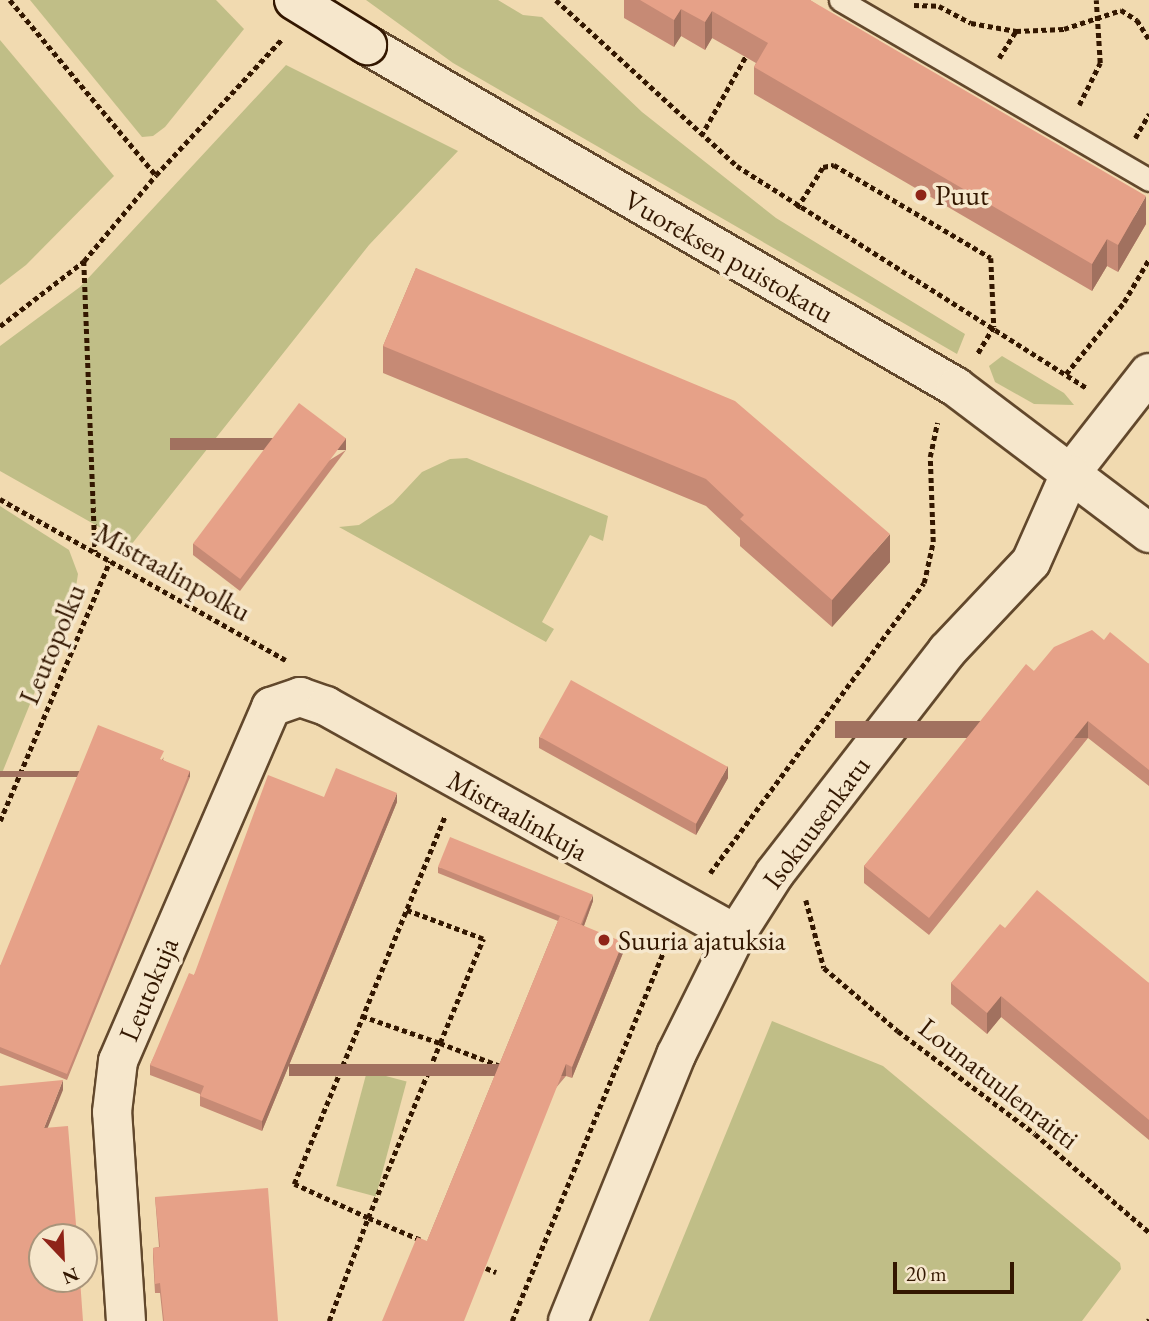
<!DOCTYPE html>
<html>
<head>
<meta charset="utf-8">
<style>
  body { margin:0 }
  #map { position:relative; width:1149px; height:1321px; overflow:hidden; background:#f1dab0; font-family:"EB Garamond",serif }
  div>[style] { position:absolute }
  [style*='--x'] { left:calc(var(--x)*1px); top:calc(var(--y)*1px); width:calc(var(--w)*1px); rotate:calc(var(--a)*1deg) }
  .green>* { inset:0; background:#c0be87; transform-origin:0 0 }
  .path>* { height:4.5px; margin-top:-2.25px; transform-origin:0; background:repeating-linear-gradient(90deg,#331700 0 5px,transparent 0 8.5px) }
  .roads { filter:drop-shadow(2px 0 #62482c) drop-shadow(-2px 0 #62482c) drop-shadow(0 2px #62482c) drop-shadow(0 -2px #62482c) }
  .lane>* { height:21px; margin:-10.5px; padding:0 10.5px; transform-origin:10.5px; border-radius:10.5px; background:#f6e7cc }
  .street>* { height:38px; margin:-19px; padding:0 19px; transform-origin:19px; border-radius:19px; background:#f6e7cc }
  .secondary>* { height:38px; margin:-19px; padding:0 19px; transform-origin:19px; border-radius:19px; background:#f6e7cc }
  .bridges { filter:drop-shadow(2px 0 #331700) drop-shadow(-2px 0 #331700) drop-shadow(0 2px #331700) drop-shadow(0 -2px #331700) }
  .secondary-bridge>* { height:38px; margin:-19px; padding:0 19px; transform-origin:19px; border-radius:19px; background:#f6e7cc }
  .wall>* { inset:0; background:#c68a75 }
  .shaded-wall>* { inset:0; background:#a1715f; transform-origin:0 0 }
  .building>* { inset:0; background:#e6a188; transform-origin:0 0 }
  .dots>* { width:19px; height:19px; translate:-50% -50%; box-sizing:border-box; border:4px solid #f6e7cc; border-radius:50% }
  span { translate:-50% -50%; white-space:nowrap; text-align:center; line-height:1.15; -webkit-text-stroke:7px #f6e7cc; paint-order:stroke }
  .poi-label { font-size:28px; color:#331700 }
  .left { translate:0 -50%; text-align:left }
  .street-label { font-size:28px; color:#331700 }
  .north { position:absolute; left:28px; top:1223px; width:70px; height:70px; box-sizing:border-box; background:#f6e7cc; border:2px solid #a8947a; border-radius:50%; rotate:157deg; font-size:19px; font-weight:700; line-height:28px; text-align:center; color:#331700 }
  .north::after { content:''; display:block; margin:auto; width:24px; height:32px; background:#8f2418; clip-path:polygon(50% 0,100% 100%,50% 72%,0 100%) }
  .scale { position:absolute; left:893px; top:1262px; width:121px; height:32px; box-sizing:border-box; border:4px solid #331700; border-top:0; padding-left:9px; font-size:21px; line-height:24px; white-space:nowrap; color:#331700; -webkit-text-stroke:5px #f6e7cc; paint-order:stroke }
</style>
</head>
<body>
<div id="map">
  <div class="green">
    <i style="clip-path:polygon(30px 0,216px 0,244px 29px,165px 127px,153px 136px,142px 137px)"></i>
    <i style="clip-path:polygon(366px 0,498px 0,523px 15px,542px 17px,642px 112px,776px 218px,965px 334px,957px 354px,453px 63px)"></i>
    <i style="clip-path:polygon(0 40px,114px 176px,26px 265px,0 285px)"></i>
    <i style="clip-path:polygon(286px 65px,458px 151px,369px 245px,131px 545px,0 471px,0 346px,80px 287px)"></i>
    <i style="clip-path:polygon(1002px 356px,1064px 393px,1074px 405px,1034px 404px,995px 382px,989px 366px)"></i>
    <i style="clip-path:polygon(467px 458px,608px 516px,603px 541px,590px 535px,542px 622px,554px 629px,546px 642px,339px 527px,359px 525px,393px 503px,422px 472px,450px 459px)"></i>
    <i style="clip-path:polygon(0 506px,69px 550px,78px 574px,75px 593px,0 778px)"></i>
    <i style="clip-path:polygon(772px 1021px,883px 1066px,1120px 1263px,1121px 1269px,1082px 1321px,649px 1321px)"></i>
    <i style="left:367px;top:1071px;width:41px;height:119px;rotate:15deg"></i>
  </div>
  <div class="path">
    <i style="--x:10;--y:0;--w:228;--a:50.2"></i>
    <i style="--x:556;--y:0;--w:246;--a:42.5"></i>
    <i style="--x:737;--y:166;--w:416;--a:32.4"></i>
    <i style="--x:914;--y:5;--w:25;--a:2"></i>
    <i style="--x:939;--y:6;--w:36;--a:28"></i>
    <i style="--x:971;--y:23;--w:46;--a:10.1"></i>
    <i style="--x:1016;--y:31;--w:48;--a:-2.4"></i>
    <i style="--x:1064;--y:29;--w:60;--a:-18.4"></i>
    <i style="--x:1121;--y:10;--w:19;--a:32"></i>
    <i style="--x:1137;--y:20;--w:22;--a:58"></i>
    <i style="--x:999;--y:58;--w:32;--a:-58"></i>
    <i style="--x:1079;--y:105;--w:47;--a:-63.4"></i>
    <i style="--x:1100;--y:63;--w:63;--a:-93.6"></i>
    <i style="--x:701;--y:136;--w:94;--a:-60.7"></i>
    <i style="--x:1135;--y:138;--w:28;--a:-60"></i>
    <i style="--x:797;--y:208;--w:49;--a:-57.6"></i>
    <i style="--x:823;--y:167;--w:11;--a:-10"></i>
    <i style="--x:834;--y:165;--w:182;--a:30.6"></i>
    <i style="--x:991;--y:258;--w:69;--a:87.5"></i>
    <i style="--x:994;--y:327;--w:33;--a:121"></i>
    <i style="--x:84;--y:261;--w:291;--a:87.8"></i>
    <i style="--x:0;--y:326;--w:106;--a:-37.7"></i>
    <i style="--x:84;--y:261;--w:112;--a:-50.1"></i>
    <i style="--x:156;--y:175;--w:185;--a:-47.2"></i>
    <i style="--x:1066;--y:374;--w:92;--a:-51.1"></i>
    <i style="--x:1124;--y:302;--w:50;--a:-59.8"></i>
    <i style="--x:0;--y:499;--w:328;--a:29.4"></i>
    <i style="--x:0;--y:821;--w:282;--a:-67.1"></i>
    <i style="--x:710;--y:873;--w:360;--a:-53.6"></i>
    <i style="--x:924;--y:583;--w:42;--a:-77.6"></i>
    <i style="--x:933;--y:542;--w:85;--a:-92"></i>
    <i style="--x:930;--y:457;--w:35;--a:-78"></i>
    <i style="--x:806;--y:900;--w:70;--a:75.2"></i>
    <i style="--x:824;--y:968;--w:97;--a:40.4"></i>
    <i style="--x:898;--y:1031;--w:171;--a:36.9"></i>
    <i style="--x:1035;--y:1134;--w:150;--a:40.7"></i>
    <i style="--x:362;--y:1016;--w:83;--a:19.1"></i>
    <i style="--x:440;--y:1043;--w:113;--a:-67.5"></i>
    <i style="--x:483;--y:939;--w:82;--a:-159.4"></i>
    <i style="--x:420;--y:1240;--w:56;--a:-157.1"></i>
    <i style="--x:368;--y:1218;--w:189;--a:-67.6"></i>
    <i style="--x:440;--y:1043;--w:67;--a:20.9"></i>
    <i style="--x:486;--y:1268;--w:11;--a:22"></i>
    <i style="--x:329;--y:1321;--w:110;--a:-69.3"></i>
    <i style="--x:368;--y:1218;--w:81;--a:-155.3"></i>
    <i style="--x:294;--y:1184;--w:399;--a:-67.7"></i>
    <i style="--x:512;--y:1321;--w:412;--a:-67.7"></i>
    <i style="--x:1148;--y:1321;--w:2;--a:-63"></i>
  </div>
  <div class="roads">
    <div class="lane">
      <i style="--x:840;--y:0;--w:358;--a:30.2"></i>
    </div>
    <div class="street">
      <i style="--x:1070;--y:474;--w:128;--a:-52"></i>
      <i style="--x:126;--y:1321;--w:209;--a:-93.8"></i>
      <i style="--x:112;--y:1112;--w:51;--a:-83.3"></i>
      <i style="--x:118;--y:1061;--w:386;--a:-66.6"></i>
      <i style="--x:271;--y:707;--w:31;--a:-19"></i>
      <i style="--x:300;--y:697;--w:28;--a:19"></i>
      <i style="--x:326;--y:706;--w:469;--a:29.1"></i>
    </div>
    <div class="secondary">
      <i style="--x:367;--y:45;--w:681;--a:30.14"></i>
      <i style="--x:956;--y:387;--w:242;--a:37.1"></i>
      <i style="--x:568;--y:1321;--w:287;--a:-67.9"></i>
      <i style="--x:676;--y:1055;--w:135;--a:-63.6"></i>
      <i style="--x:736;--y:934;--w:72;--a:-57.4"></i>
      <i style="--x:775;--y:873;--w:281;--a:-52.2"></i>
      <i style="--x:947;--y:651;--w:122;--a:-46.7"></i>
      <i style="--x:1031;--y:562;--w:96;--a:-66.1"></i>
    </div>
  </div>
  <div class="bridges">
    <div class="secondary-bridge">
      <i style="--x:294;--y:0;--w:86;--a:31.7"></i>
    </div>
  </div>
  <div class="wall">
    <i style="clip-path:polygon(624px 0,810px 0,1146px 224px,1118px 272px,1107px 266px,1092px 291px,754px 94px,754px 67px,756px 63px,712px 38px,705px 50px,681px 36px,674px 47px,624px 18px)"></i>
    <i style="clip-path:polygon(416px 268px,890px 562px,832px 627px,740px 546px,740px 538px,706px 506px,383px 373px,383px 346px)"></i>
    <i style="clip-path:polygon(346px 450px,240px 591px,193px 555px,193px 544px)"></i>
    <i style="clip-path:polygon(1104px 640px,1149px 664px,1149px 786px,1088px 738px,929px 935px,864px 883px,864px 866px,1034px 671px)"></i>
    <i style="clip-path:polygon(539px 737px,728px 778px,696px 835px,539px 748px)"></i>
    <i style="clip-path:polygon(164px 757px,163px 760px,190px 777px,67px 1080px,0 1053px,0 966px)"></i>
    <i style="clip-path:polygon(324px 797px,397px 802px,262px 1131px,200px 1106px,200px 1094px,150px 1075px,150px 1065px,194px 975px)"></i>
    <i style="clip-path:polygon(438px 867px,593px 901px,584px 926px,623px 953px,572px 1078px,566px 1076px,427px 1241px,558px 921px,438px 873px)"></i>
    <i style="clip-path:polygon(1005px 928px,1149px 983px,1149px 1140px,1001px 1017px,987px 1034px,951px 1004px,951px 983px)"></i>
    <i style="clip-path:polygon(155px 1197px,278px 1321px,163px 1321px,160px 1293px,155px 1293px,153px 1257px,153px 1248px,159px 1247px)"></i>
  </div>
  <div class="shaded-wall">
    <i style="clip-path:polygon(681px 9px,681px 36px,674px 47px,674px 20px)"></i>
    <i style="clip-path:polygon(712px 11px,712px 38px,705px 50px,705px 22px)"></i>
    <i style="clip-path:polygon(1146px 196px,1146px 224px,1118px 272px,1118px 245px)"></i>
    <i style="clip-path:polygon(1107px 239px,1107px 266px,1092px 291px,1092px 264px)"></i>
    <i style="left:346px;top:438px;width:12px;height:176px;rotate:90deg"></i>
    <i style="clip-path:polygon(890px 534px,890px 562px,832px 627px,832px 600px)"></i>
    <i style="left:1088px;top:721px;width:17px;height:253px;rotate:90deg"></i>
    <i style="clip-path:polygon(728px 766px,728px 778px,696px 835px,696px 823px)"></i>
    <i style="left:190px;top:771px;width:6px;height:327px;rotate:90deg"></i>
    <i style="clip-path:polygon(397px 793px,397px 802px,262px 1131px,262px 1121px)"></i>
    <i style="clip-path:polygon(593px 895px,593px 901px,582px 931px,582px 925px)"></i>
    <i style="clip-path:polygon(623px 942px,623px 953px,572px 1078px,572px 1067px)"></i>
    <i style="clip-path:polygon(1001px 996px,1001px 1017px,987px 1034px,987px 1013px)"></i>
    <i style="left:566px;top:1064px;width:12px;height:277px;rotate:90deg"></i>
    <i style="clip-path:polygon(63px 1080px,63px 1090px,44px 1137px,44px 1128px)"></i>
  </div>
  <div class="building">
    <i style="clip-path:polygon(640px 0,810px 0,1146px 196px,1118px 245px,1107px 239px,1092px 264px,754px 67px,768px 43px,712px 11px,705px 22px,681px 9px,674px 20px)"></i>
    <i style="clip-path:polygon(416px 268px,735px 401px,890px 534px,832px 600px,740px 519px,744px 515px,706px 479px,383px 346px)"></i>
    <i style="left:299px;top:403px;width:59px;height:176px;rotate:37deg"></i>
    <i style="clip-path:polygon(1092px 630px,1104px 640px,1110px 632px,1149px 664px,1149px 770px,1088px 721px,929px 918px,864px 866px,1026px 664px,1034px 671px,1054px 647px)"></i>
    <i style="left:571px;top:680px;width:179px;height:65px;rotate:29deg"></i>
    <i style="clip-path:polygon(98px 725px,164px 751px,160px 759px,190px 771px,67px 1074px,0 1047px,0 966px)"></i>
    <i style="clip-path:polygon(336px 768px,397px 793px,262px 1121px,200px 1096px,204px 1086px,150px 1065px,189px 973px,194px 975px,268px 775px,324px 797px)"></i>
    <i style="left:450px;top:837px;width:154px;height:32px;rotate:22deg"></i>
    <i style="clip-path:polygon(1037px 890px,1149px 983px,1149px 1120px,1001px 996px,987px 1013px,951px 983px,1000px 924px,1005px 928px)"></i>
    <i style="clip-path:polygon(560px 916px,623px 942px,572px 1067px,566px 1064px,464px 1321px,382px 1321px,417px 1237px,427px 1241px)"></i>
    <i style="clip-path:polygon(63px 1080px,44px 1128px,68px 1126px,77px 1237px,42px 1237px,42px 1279px,80px 1279px,83px 1321px,0 1321px,0 1086px)"></i>
    <i style="clip-path:polygon(268px 1188px,278px 1321px,164px 1321px,160px 1283px,155px 1284px,153px 1248px,160px 1247px,155px 1197px)"></i>
  </div>
  <div class="dots">
    <i style="left:921px;top:195px;background:#8f2418"></i>
    <i style="left:604px;top:940px;background:#8f2418"></i>
  </div>
  <div class="poi-label">
    <span class="left" style="left:935px;top:195px">Puut</span>
    <span class="left" style="left:618px;top:940px">Suuria ajatuksia</span>
  </div>
  <div class="street-label">
    <span style="left:729px;top:256px;rotate:30deg">Vuoreksen puistokatu</span>
    <span style="left:173px;top:572px;rotate:29deg">Mistraalinpolku</span>
    <span style="left:52px;top:644px;rotate:-67deg">Leutopolku</span>
    <span style="left:518px;top:815px;rotate:29deg">Mistraalinkuja</span>
    <span style="left:816px;top:822px;rotate:-53deg">Isokuusenkatu</span>
    <span style="left:148px;top:989px;rotate:-67deg">Leutokuja</span>
    <span style="left:999px;top:1083px;rotate:38deg">Lounatuulenraitti</span>
  </div>
  <div class="north">N</div>
  <div class="scale">20 m</div>
</div>
</body>
</html>
